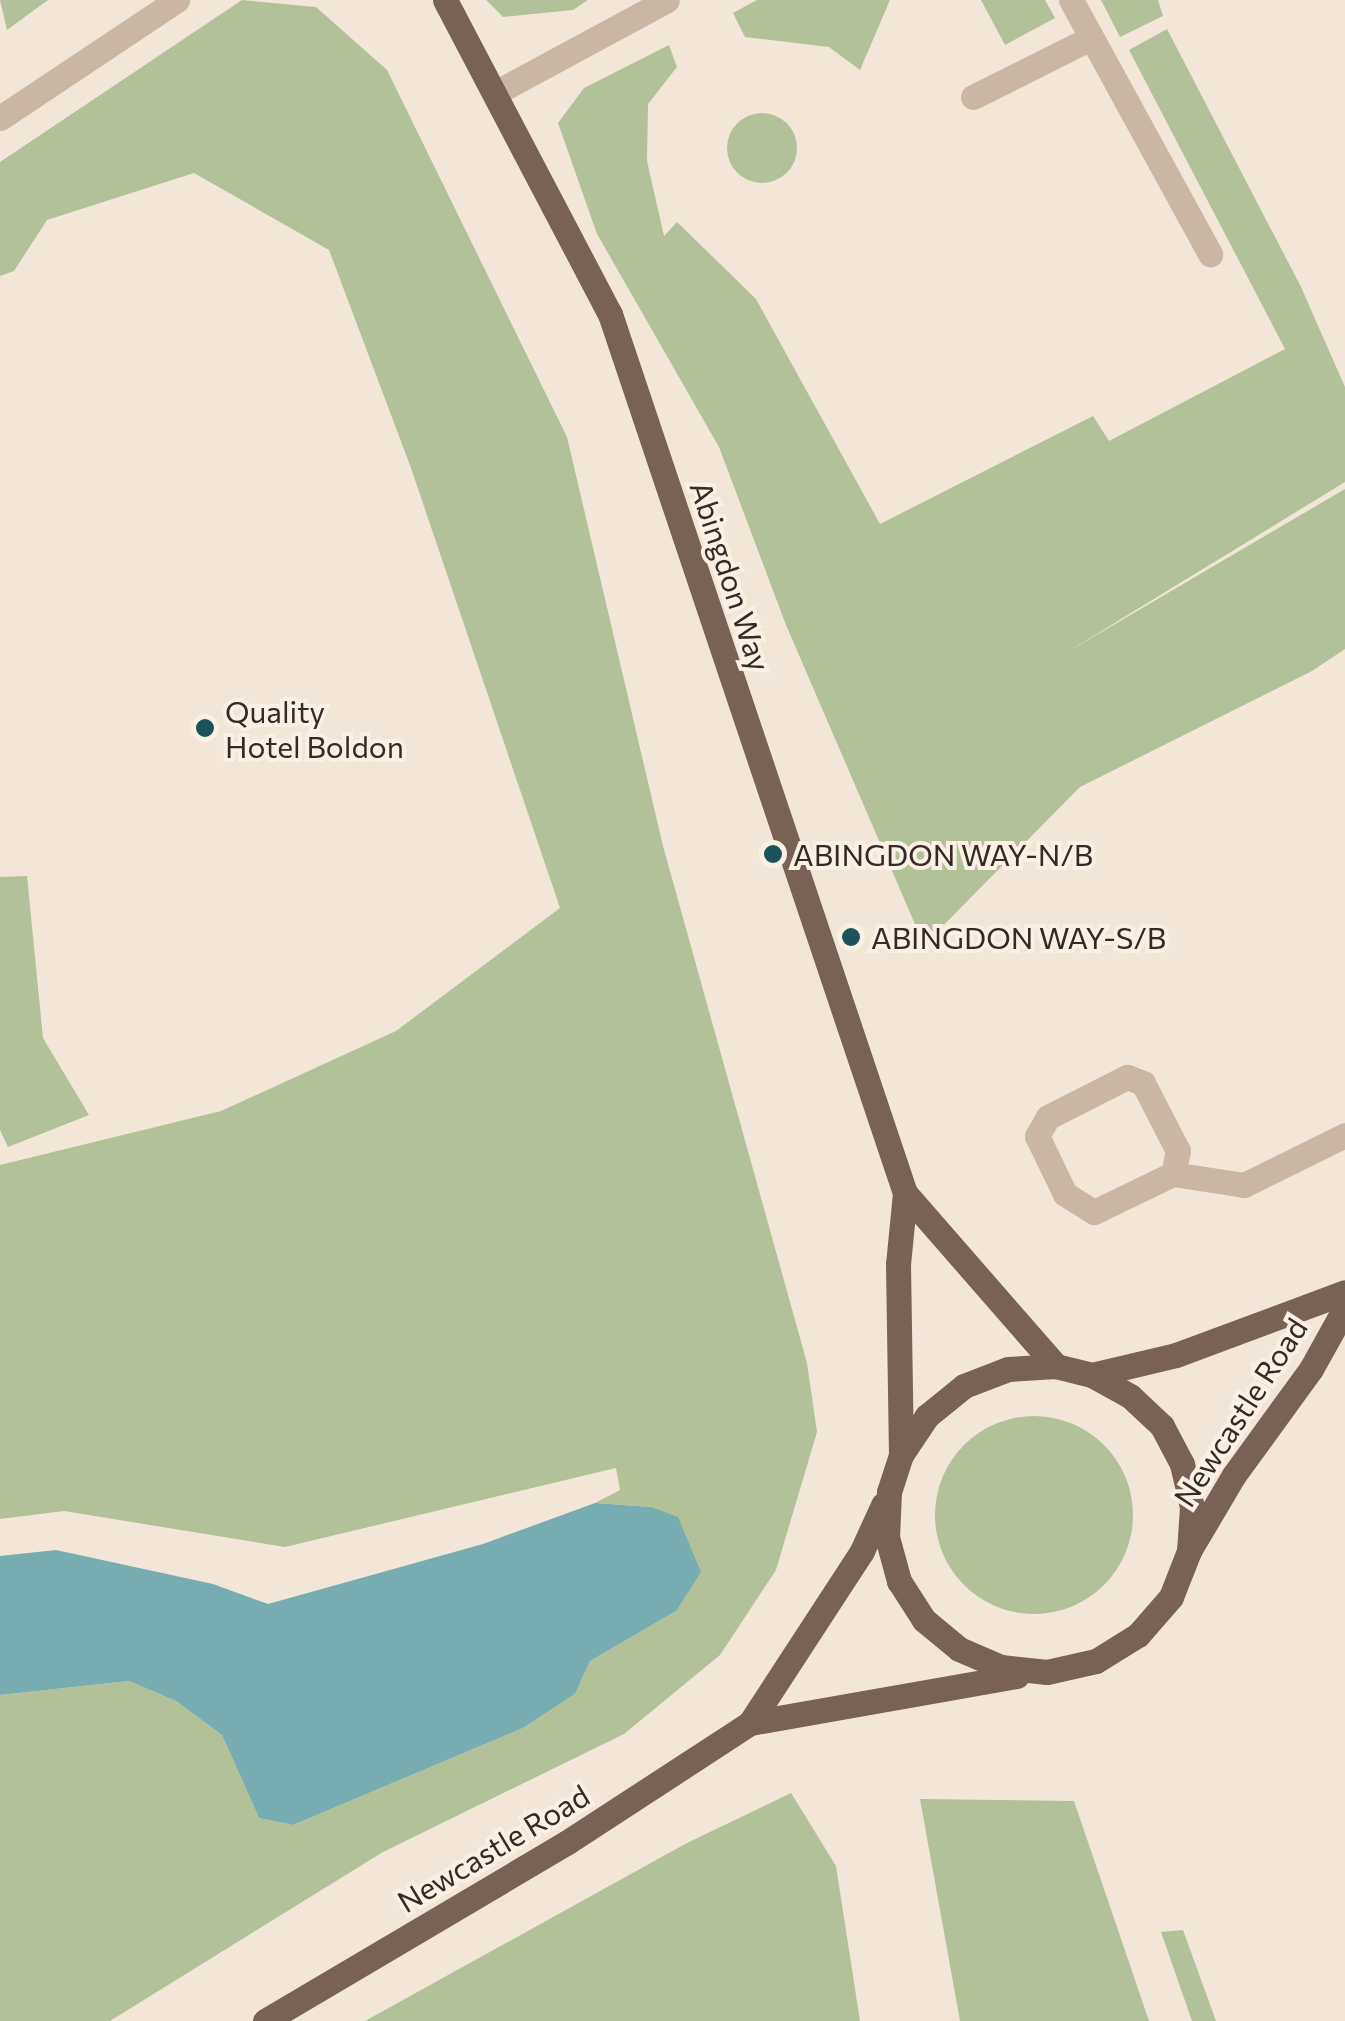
<!DOCTYPE html>
<html>
<head>
<meta charset="utf-8">
<style>
  body { margin:0 }
  #map { position:relative; width:1345px; height:2021px; overflow:hidden; background:#f2e6d9; font-family:Commissioner,sans-serif }
  div>[style] { position:absolute }
  [style*='--x'] { left:calc(var(--x)*1px); top:calc(var(--y)*1px); width:calc(var(--w)*1px); rotate:calc(var(--a)*1deg) }
  .green>* { inset:0; background:#b3c198 }
  .round { border-radius:50% }
  .water>* { inset:0; background:#77adb0 }
  .minor>* { height:25px; margin:-12.5px; padding:0 12.5px; transform-origin:12.5px; border-radius:12.5px; background:#cab6a4 }
  .major>* { height:25px; margin:-12.5px; padding:0 12.5px; transform-origin:12.5px; border-radius:12.5px; background:#786256 }
  .dots>* { width:28px; height:28px; translate:-50% -50%; box-sizing:border-box; border:5px solid #faf0e5; border-radius:50% }
  span { translate:-50% -50%; white-space:nowrap; text-align:center; line-height:1.15; -webkit-text-stroke:8px #faf0e5; paint-order:stroke }
  .street-label { font-size:30px; color:#352b26 }
  .poi-label { font-size:30px; color:#352b26 }
  .left { translate:0 -50%; text-align:left }
</style>
</head>
<body>
<div id="map">
  <div class="green">
    <i style="clip-path:polygon(0 0,48px 0,7px 30px)"></i>
    <i style="clip-path:polygon(242px 0,316px 7px,387px 70px,567px 437px,663px 846px,807px 1363px,817px 1432px,776px 1570px,720px 1655px,624px 1734px,383px 1852px,110px 2021px,0 2021px,0 1695px,129px 1681px,176px 1701px,222px 1735px,259px 1818px,293px 1825px,523px 1728px,575px 1694px,590px 1661px,676px 1611px,651px 1507px,595px 1503px,620px 1490px,616px 1468px,285px 1547px,64px 1511px,0 1519px,0 1165px,221px 1111px,396px 1031px,560px 908px,411px 468px,329px 250px,194px 173px,47px 220px,14px 271px,0 276px,0 162px)"></i>
    <i style="clip-path:polygon(486px 0,588px 0,573px 10px,503px 17px)"></i>
    <i style="clip-path:polygon(757px 0,890px 0,860px 70px,829px 47px,745px 37px,733px 13px)"></i>
    <i style="clip-path:polygon(981px 0,1045px 0,1055px 18px,1005px 45px)"></i>
    <i style="clip-path:polygon(1101px 0,1158px 0,1163px 16px,1120px 37px)"></i>
    <i style="clip-path:polygon(1167px 29px,1301px 287px,1345px 387px,1345px 482px,1064px 654px,1345px 489px,1345px 649px,1312px 671px,1080px 787px,924px 945px,786px 625px,719px 447px,597px 234px,558px 123px,584px 88px,669px 45px,677px 67px,648px 104px,647px 161px,664px 236px,677px 222px,756px 299px,880px 524px,1093px 416px,1109px 441px,1285px 349px,1129px 50px)"></i>
    <i class="round" style="left:727px;top:113px;width:70px;height:70px"></i>
    <i style="clip-path:polygon(27px 876px,43px 1038px,89px 1115px,8px 1147px,0 1130px,0 877px)"></i>
    <i class="round" style="left:935px;top:1416px;width:198px;height:198px"></i>
    <i style="clip-path:polygon(791px 1793px,836px 1866px,860px 2021px,365px 2021px,685px 1844px)"></i>
    <i style="clip-path:polygon(920px 1799px,1074px 1801px,1149px 2021px,960px 2021px)"></i>
    <i style="clip-path:polygon(1183px 1930px,1216px 2021px,1192px 2021px,1161px 1932px)"></i>
  </div>
  <div class="water">
    <i style="clip-path:polygon(595px 1503px,651px 1507px,678px 1517px,701px 1572px,676px 1611px,590px 1661px,575px 1694px,523px 1728px,293px 1825px,259px 1818px,222px 1735px,176px 1701px,129px 1681px,0 1695px,0 1556px,56px 1550px,213px 1584px,268px 1604px,483px 1544px)"></i>
  </div>
  <div class="minor">
    <i style="--x:1071;--y:0;--w:290;--a:61.3"></i>
    <i style="--x:497;--y:92;--w:193;--a:-28.4"></i>
    <i style="--x:973;--y:97;--w:132;--a:-26.6"></i>
    <i style="--x:0;--y:118;--w:213;--a:-33.7"></i>
    <i style="--x:1173;--y:1174;--w:24;--a:-78"></i>
    <i style="--x:1178;--y:1151;--w:76;--a:-117.2"></i>
    <i style="--x:1143;--y:1083;--w:17;--a:-159"></i>
    <i style="--x:1127;--y:1077;--w:89;--a:153.1"></i>
    <i style="--x:1048;--y:1117;--w:22;--a:120"></i>
    <i style="--x:1037;--y:1136;--w:64;--a:64.2"></i>
    <i style="--x:1065;--y:1194;--w:34;--a:32"></i>
    <i style="--x:1094;--y:1212;--w:88;--a:-25.7"></i>
    <i style="--x:1173;--y:1174;--w:72;--a:8.8"></i>
    <i style="--x:1244;--y:1185;--w:113;--a:-26.3"></i>
  </div>
  <div class="major">
    <i style="--x:445;--y:0;--w:355;--a:62.3"></i>
    <i style="--x:610;--y:314;--w:927;--a:71.45"></i>
    <i style="--x:905;--y:1193;--w:71;--a:95.6"></i>
    <i style="--x:898;--y:1264;--w:191;--a:89.1"></i>
    <i style="--x:905;--y:1193;--w:230;--a:48.9"></i>
    <i style="--x:1092;--y:1375;--w:86;--a:-13.4"></i>
    <i style="--x:1176;--y:1355;--w:180;--a:-20.4"></i>
    <i style="--x:1189;--y:1551;--w:44;--a:-86.1"></i>
    <i style="--x:1192;--y:1507;--w:44;--a:-103.1"></i>
    <i style="--x:1182;--y:1464;--w:43;--a:-117.8"></i>
    <i style="--x:1162;--y:1426;--w:44;--a:-136.8"></i>
    <i style="--x:1130;--y:1396;--w:43;--a:-151.1"></i>
    <i style="--x:1092;--y:1375;--w:37;--a:-166"></i>
    <i style="--x:1056;--y:1366;--w:48;--a:176.4"></i>
    <i style="--x:1008;--y:1369;--w:47;--a:158.9"></i>
    <i style="--x:964;--y:1386;--w:48;--a:141"></i>
    <i style="--x:927;--y:1416;--w:47;--a:123.7"></i>
    <i style="--x:901;--y:1455;--w:39;--a:108"></i>
    <i style="--x:889;--y:1492;--w:45;--a:92.5"></i>
    <i style="--x:887;--y:1537;--w:46;--a:74.7"></i>
    <i style="--x:899;--y:1581;--w:46;--a:57.3"></i>
    <i style="--x:924;--y:1620;--w:45;--a:39.6"></i>
    <i style="--x:959;--y:1649;--w:46;--a:23.2"></i>
    <i style="--x:1001;--y:1667;--w:46;--a:6.2"></i>
    <i style="--x:1047;--y:1672;--w:50;--a:-12.7"></i>
    <i style="--x:1096;--y:1661;--w:49;--a:-31.8"></i>
    <i style="--x:1138;--y:1635;--w:50;--a:-49"></i>
    <i style="--x:1171;--y:1597;--w:49;--a:-68.6"></i>
    <i style="--x:1189;--y:1551;--w:88;--a:-59.4"></i>
    <i style="--x:1234;--y:1475;--w:131;--a:-54"></i>
    <i style="--x:1311;--y:1369;--w:70;--a:-60.9"></i>
    <i style="--x:750;--y:1723;--w:271;--a:-10"></i>
    <i style="--x:265;--y:2021;--w:350;--a:-30.6"></i>
    <i style="--x:566;--y:1843;--w:220;--a:-33.1"></i>
    <i style="--x:750;--y:1723;--w:205;--a:-56.9"></i>
    <i style="--x:862;--y:1551;--w:51;--a:-65.5"></i>
  </div>
  <div class="dots">
    <i style="left:205px;top:728px;background:#1a5458"></i>
    <i style="left:773px;top:854px;background:#1a5458"></i>
    <i style="left:851px;top:937px;background:#1a5458"></i>
  </div>
  <div class="street-label">
    <span style="left:731px;top:576px;rotate:72deg">Abingdon Way</span>
    <span style="left:1240px;top:1412px;rotate:-57deg">Newcastle Road</span>
    <span style="left:493px;top:1848px;rotate:-31deg">Newcastle Road</span>
  </div>
  <div class="poi-label">
    <span class="left" style="left:225px;top:728px">Quality<br>Hotel Boldon</span>
    <span class="left" style="left:793px;top:854px">ABINGDON WAY-N/B</span>
    <span class="left" style="left:871px;top:937px">ABINGDON WAY-S/B</span>
  </div>
</div>
</body>
</html>
